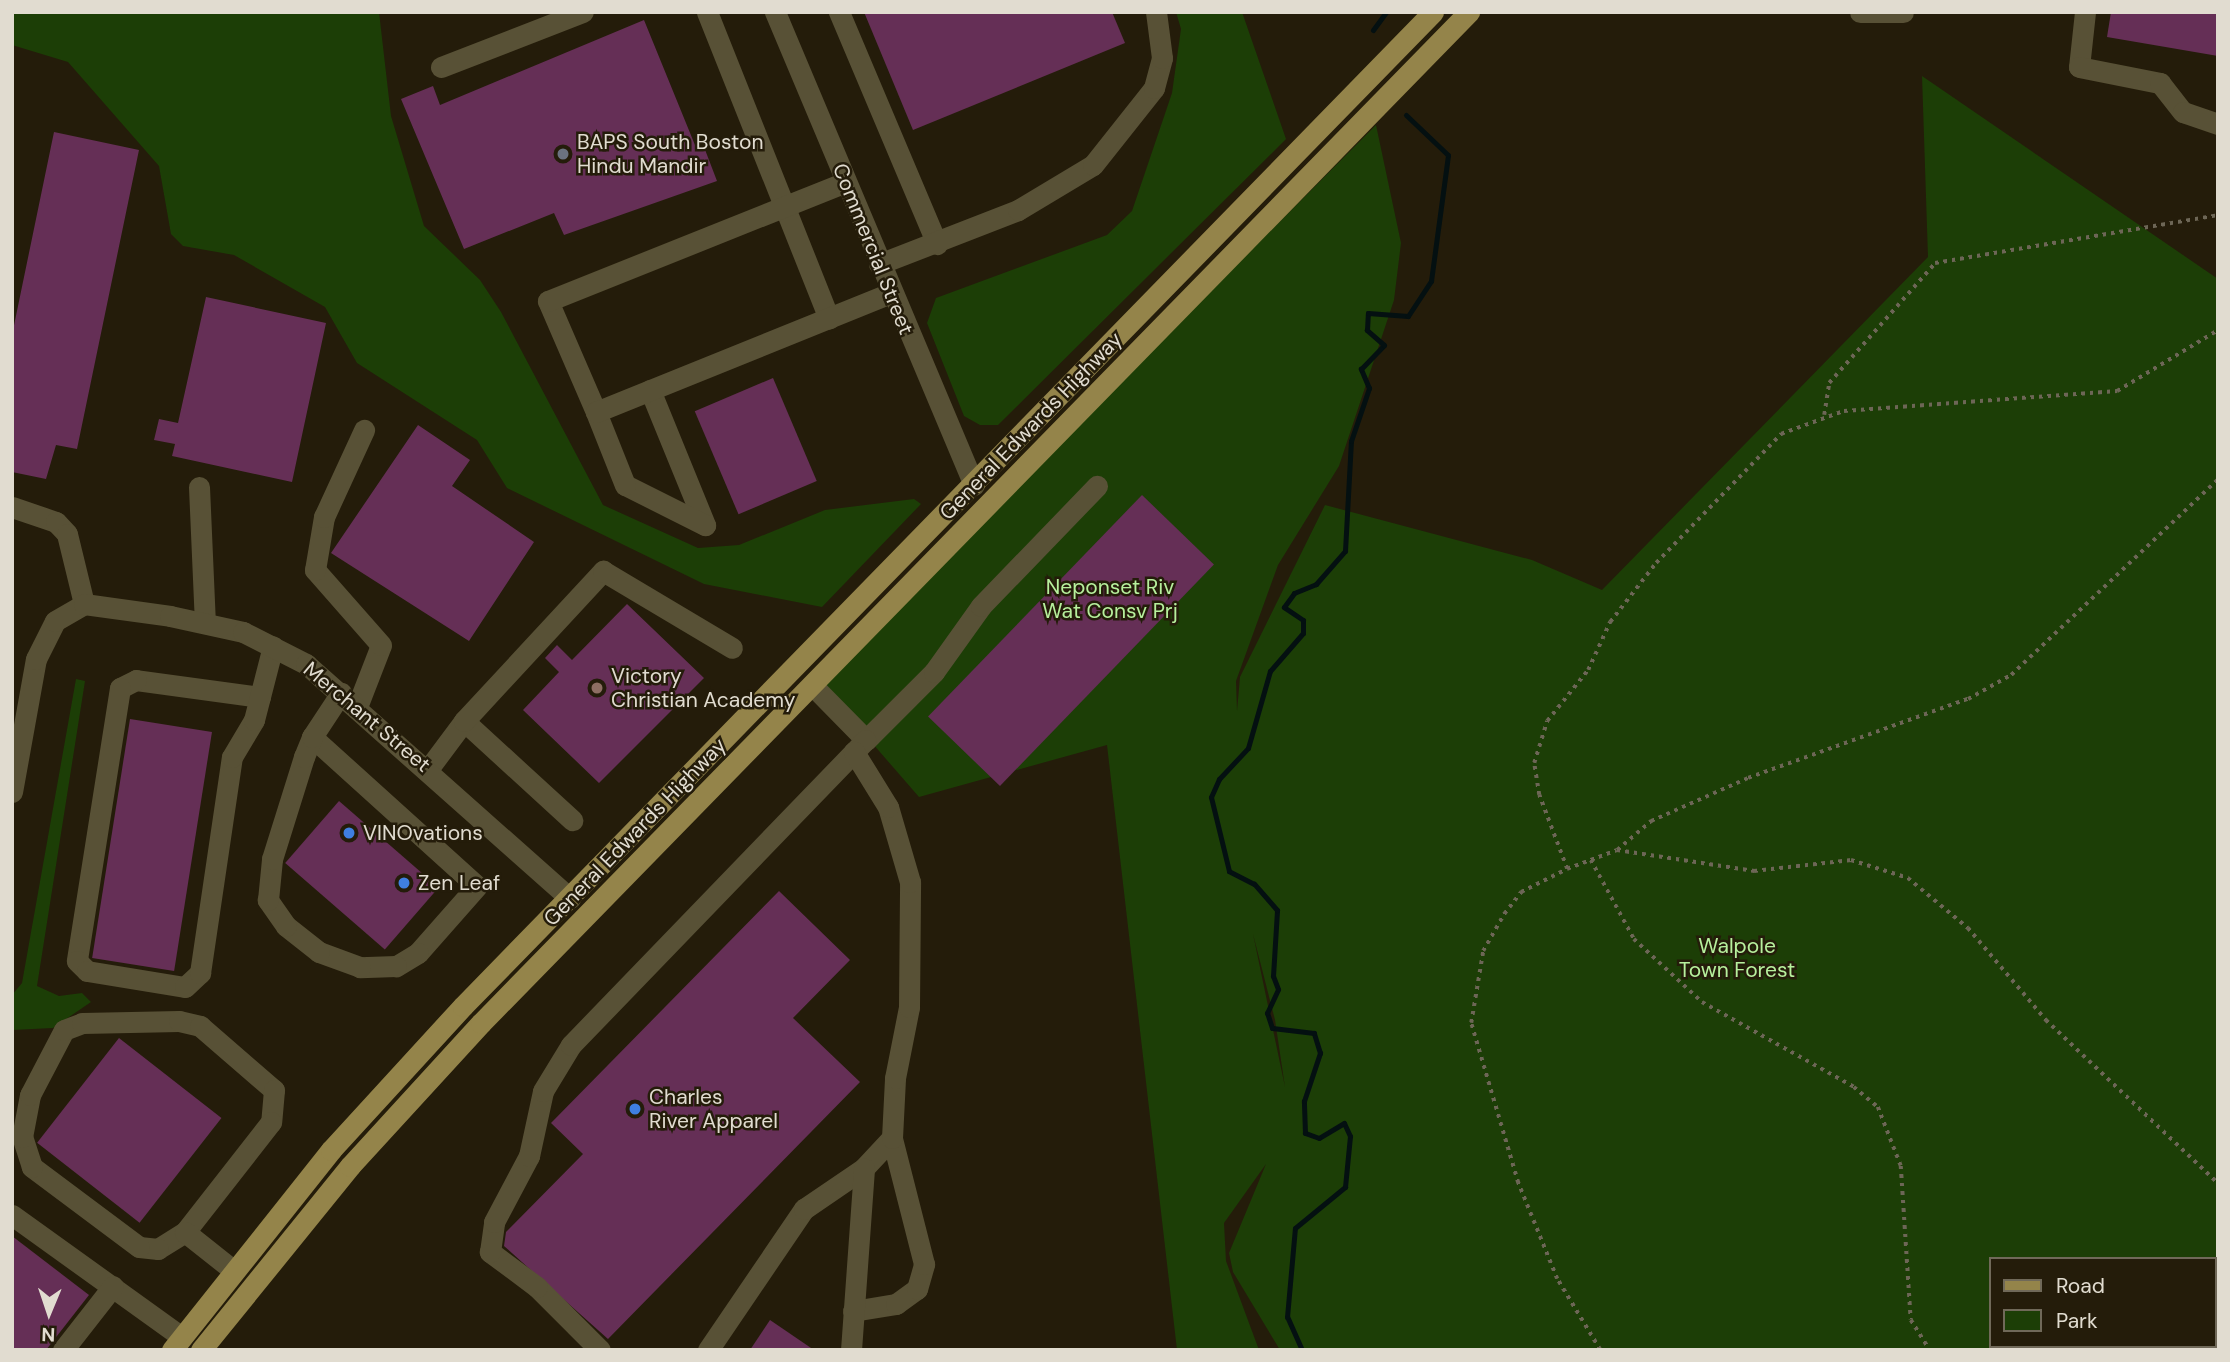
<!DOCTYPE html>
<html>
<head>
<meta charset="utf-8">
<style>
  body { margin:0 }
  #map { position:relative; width:2230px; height:1362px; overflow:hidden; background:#241c0a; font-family:"DM Sans",sans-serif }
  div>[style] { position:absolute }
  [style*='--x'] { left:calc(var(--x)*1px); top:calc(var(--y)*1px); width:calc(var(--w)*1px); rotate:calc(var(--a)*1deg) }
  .green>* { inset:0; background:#1c3e06 }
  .stream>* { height:5px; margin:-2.5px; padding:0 2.5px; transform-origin:2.5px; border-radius:2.5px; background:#041011 }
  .building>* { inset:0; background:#652f56; transform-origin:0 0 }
  .path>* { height:3.5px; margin-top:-1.75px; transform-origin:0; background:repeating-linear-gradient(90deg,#6d6656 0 3.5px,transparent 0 8.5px) }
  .minor>* { height:21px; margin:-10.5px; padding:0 10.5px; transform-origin:10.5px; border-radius:10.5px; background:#585136 }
  .major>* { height:21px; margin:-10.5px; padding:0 10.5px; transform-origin:10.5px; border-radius:10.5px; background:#94844a }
  .dots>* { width:19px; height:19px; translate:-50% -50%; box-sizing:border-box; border:4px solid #241c0a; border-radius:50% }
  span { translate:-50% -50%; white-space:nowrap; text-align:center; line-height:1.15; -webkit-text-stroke:5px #241c0a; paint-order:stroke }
  .poi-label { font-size:21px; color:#e1dcd0 }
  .left { translate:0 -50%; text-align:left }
  .street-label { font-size:21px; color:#e1dcd0 }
  .park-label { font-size:21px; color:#b7f09d }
  .frame { position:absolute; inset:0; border:14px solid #e1dcd0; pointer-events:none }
  .legend { position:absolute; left:1989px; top:1257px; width:228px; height:91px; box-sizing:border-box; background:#241c0a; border:2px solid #706959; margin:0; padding:9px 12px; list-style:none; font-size:21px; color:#e1dcd0 }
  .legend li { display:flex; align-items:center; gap:14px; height:35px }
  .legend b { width:35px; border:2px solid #706959 }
  .north { position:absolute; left:14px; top:1278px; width:70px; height:70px; -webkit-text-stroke:5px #241c0a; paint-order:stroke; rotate:182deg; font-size:19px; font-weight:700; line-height:28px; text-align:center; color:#e1dcd0 }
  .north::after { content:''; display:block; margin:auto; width:24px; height:32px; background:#e1dcd0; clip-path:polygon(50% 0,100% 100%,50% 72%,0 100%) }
</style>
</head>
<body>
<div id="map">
  <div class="green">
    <i style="clip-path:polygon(12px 12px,379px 12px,391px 116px,424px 226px,480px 280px,501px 312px,603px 505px,698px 548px,739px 545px,825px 510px,914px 499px,921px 504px,822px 607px,704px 584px,507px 488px,477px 440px,357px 363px,325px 307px,234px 255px,183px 246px,171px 234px,159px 166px,68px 62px,12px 45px)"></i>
    <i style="clip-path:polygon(1176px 12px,1242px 12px,1286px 139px,998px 425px,980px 425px,964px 416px,927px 323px,936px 298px,1107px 235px,1132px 211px,1172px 93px,1181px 29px)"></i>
    <i style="clip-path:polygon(evenodd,1922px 76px,2218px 279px,2218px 1350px,1280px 1350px,1233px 1272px,1229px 1253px,1266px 1164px,1224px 1223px,1226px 1261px,1259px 1350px,1177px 1350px,1107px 745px,919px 797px,820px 683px,1376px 125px,1401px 243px,1394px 300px,1339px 466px,1278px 565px,1236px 681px,1237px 711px,1240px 677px,1325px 505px,1532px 560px,1602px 590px,1928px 257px,1922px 76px,1253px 934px,1275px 1020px,1285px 1087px,1253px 934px,1922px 76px,1990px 1259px,2214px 1259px,2214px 1346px,1990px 1346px,1990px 1259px)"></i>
    <i style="clip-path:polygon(76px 679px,85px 681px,37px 986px,59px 996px,82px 993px,91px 1002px,53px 1028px,12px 1030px,12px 995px,22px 983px)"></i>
  </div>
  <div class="stream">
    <i style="--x:1373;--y:30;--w:22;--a:-54"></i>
    <i style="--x:1302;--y:1350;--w:36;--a:-114"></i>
    <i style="--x:1287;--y:1317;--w:89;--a:-84.9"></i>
    <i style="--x:1295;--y:1228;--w:65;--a:-39.4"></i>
    <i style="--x:1345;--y:1187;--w:51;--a:-84.4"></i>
    <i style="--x:1350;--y:1136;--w:14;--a:-115"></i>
    <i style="--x:1344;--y:1123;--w:29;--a:149"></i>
    <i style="--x:1319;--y:1138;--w:15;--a:-160"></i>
    <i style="--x:1305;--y:1133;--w:32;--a:-92"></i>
    <i style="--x:1304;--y:1101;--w:51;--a:-71.6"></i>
    <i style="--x:1320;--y:1053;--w:21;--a:-107"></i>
    <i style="--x:1314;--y:1033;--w:42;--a:-173.2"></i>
    <i style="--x:1272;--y:1028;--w:16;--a:-108"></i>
    <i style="--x:1267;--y:1013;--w:26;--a:-65"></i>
    <i style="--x:1278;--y:989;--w:14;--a:-111"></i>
    <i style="--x:1273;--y:976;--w:66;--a:-86.5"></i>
    <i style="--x:1277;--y:910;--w:35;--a:-131"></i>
    <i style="--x:1254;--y:884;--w:28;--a:-153"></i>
    <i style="--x:1229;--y:871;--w:76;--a:-103.7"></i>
    <i style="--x:1211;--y:797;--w:20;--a:-66"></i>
    <i style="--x:1219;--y:779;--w:42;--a:-46.9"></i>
    <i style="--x:1248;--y:748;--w:80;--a:-74.1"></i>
    <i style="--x:1270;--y:671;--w:50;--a:-49"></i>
    <i style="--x:1303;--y:633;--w:13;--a:-90"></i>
    <i style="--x:1303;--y:620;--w:23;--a:-146"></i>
    <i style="--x:1284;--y:607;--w:17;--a:-54"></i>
    <i style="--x:1294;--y:593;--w:24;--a:-22"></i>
    <i style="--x:1316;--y:584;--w:44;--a:-48.7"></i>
    <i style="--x:1345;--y:551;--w:110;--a:-86.9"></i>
    <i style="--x:1351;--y:441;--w:56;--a:-71.2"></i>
    <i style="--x:1369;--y:388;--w:21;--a:-113"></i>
    <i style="--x:1361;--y:369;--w:33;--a:-46"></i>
    <i style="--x:1384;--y:345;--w:23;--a:-139"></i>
    <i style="--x:1367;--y:330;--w:17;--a:-87"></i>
    <i style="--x:1368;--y:313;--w:40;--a:4.3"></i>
    <i style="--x:1408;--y:316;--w:42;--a:-56.7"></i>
    <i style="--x:1431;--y:281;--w:127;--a:-82.3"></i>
    <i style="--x:1448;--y:155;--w:58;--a:-136.4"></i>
  </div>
  <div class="building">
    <i style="clip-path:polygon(864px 12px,1112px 12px,1125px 43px,913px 130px)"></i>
    <i style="clip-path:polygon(2111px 12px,2218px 12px,2218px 56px,2107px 37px)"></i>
    <i style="clip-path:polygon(644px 20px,697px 150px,704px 147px,717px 181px,564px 235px,554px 213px,464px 249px,401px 99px,433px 86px,440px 105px)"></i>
    <i style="clip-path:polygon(54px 132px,139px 150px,77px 449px,56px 445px,46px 479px,12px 472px,12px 335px)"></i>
    <i style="clip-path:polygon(206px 297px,326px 323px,292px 482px,172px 456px,175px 444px,154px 440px,159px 419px,178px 423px)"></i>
    <i style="left:773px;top:378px;width:112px;height:85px;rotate:67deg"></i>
    <i style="clip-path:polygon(418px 425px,470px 460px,452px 486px,534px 542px,469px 641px,331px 553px)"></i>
    <i style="left:1142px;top:495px;width:100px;height:308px;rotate:44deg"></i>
    <i style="clip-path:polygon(627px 604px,704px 678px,599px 783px,523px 710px,559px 672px,545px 658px,557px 645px,572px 660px)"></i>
    <i style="left:130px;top:719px;width:83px;height:242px;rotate:9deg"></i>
    <i style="left:339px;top:801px;width:132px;height:82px;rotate:41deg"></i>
    <i style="clip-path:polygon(779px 891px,850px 960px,793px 1018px,860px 1082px,608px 1339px,504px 1246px,506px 1232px,583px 1154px,551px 1123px)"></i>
    <i style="left:119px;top:1038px;width:130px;height:133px;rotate:38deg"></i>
    <i style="clip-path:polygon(12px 1236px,89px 1295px,46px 1350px,12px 1350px)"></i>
    <i style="clip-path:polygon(770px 1320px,814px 1350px,750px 1350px)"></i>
  </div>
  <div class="path">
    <i style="--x:1824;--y:415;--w:32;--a:-81"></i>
    <i style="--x:1829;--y:383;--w:160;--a:-48.5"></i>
    <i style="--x:1935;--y:263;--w:287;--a:-9.6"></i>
    <i style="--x:1617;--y:850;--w:139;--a:8.7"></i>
    <i style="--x:1754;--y:871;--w:98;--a:-6.5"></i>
    <i style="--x:1851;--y:860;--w:60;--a:17.5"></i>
    <i style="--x:1908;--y:878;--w:78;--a:39.8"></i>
    <i style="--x:1968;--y:928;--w:121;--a:49.7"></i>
    <i style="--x:2046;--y:1020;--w:237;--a:43.5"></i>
    <i style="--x:1591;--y:860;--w:90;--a:61.4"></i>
    <i style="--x:1634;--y:939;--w:93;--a:42.8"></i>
    <i style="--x:1702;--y:1002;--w:174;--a:29.2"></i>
    <i style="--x:1854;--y:1087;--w:31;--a:40"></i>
    <i style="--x:1878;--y:1107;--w:63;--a:68.7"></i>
    <i style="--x:1901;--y:1166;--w:154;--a:86.3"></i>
    <i style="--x:1911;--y:1320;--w:36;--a:58"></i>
    <i style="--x:1567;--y:869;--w:53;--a:-20.8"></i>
    <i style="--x:1617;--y:850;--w:45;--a:-40.5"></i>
    <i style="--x:1651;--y:821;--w:106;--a:-23.9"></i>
    <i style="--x:1748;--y:778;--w:234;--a:-19.8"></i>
    <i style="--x:1968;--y:699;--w:49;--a:-29.2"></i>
    <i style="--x:2011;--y:675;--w:285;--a:-43.4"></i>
    <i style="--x:1600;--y:1350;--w:83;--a:-121.2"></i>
    <i style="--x:1557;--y:1279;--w:104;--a:-112.1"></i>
    <i style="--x:1518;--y:1183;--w:167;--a:-106.4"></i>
    <i style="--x:1471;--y:1023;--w:73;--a:-80.5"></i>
    <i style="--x:1483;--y:951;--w:43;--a:-60.4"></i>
    <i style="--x:1504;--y:914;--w:28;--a:-52"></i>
    <i style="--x:1521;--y:892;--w:51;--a:-26.6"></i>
    <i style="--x:1567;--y:869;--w:79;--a:-110.7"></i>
    <i style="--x:1539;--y:795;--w:32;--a:-99"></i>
    <i style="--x:1534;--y:763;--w:44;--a:-72.8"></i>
    <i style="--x:1547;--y:721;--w:65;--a:-51.2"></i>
    <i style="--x:1588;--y:670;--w:53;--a:-65.4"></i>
    <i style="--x:1610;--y:622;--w:75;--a:-52.1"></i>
    <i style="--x:1656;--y:563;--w:180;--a:-45.9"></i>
    <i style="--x:1781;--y:434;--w:67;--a:-20.1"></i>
    <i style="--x:1844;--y:411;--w:274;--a:-4.2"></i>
    <i style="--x:2117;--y:391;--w:118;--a:-31.1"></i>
  </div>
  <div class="minor">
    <i style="--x:707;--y:12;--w:330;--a:68.3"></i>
    <i style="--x:775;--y:12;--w:513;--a:67.18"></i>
    <i style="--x:839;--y:12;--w:252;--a:67.1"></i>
    <i style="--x:1860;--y:12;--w:43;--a:0"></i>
    <i style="--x:2085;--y:12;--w:55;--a:96.2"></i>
    <i style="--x:2079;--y:67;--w:83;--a:11.2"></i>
    <i style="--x:2160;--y:83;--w:37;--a:52"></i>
    <i style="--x:2183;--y:112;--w:37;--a:19"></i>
    <i style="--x:441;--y:67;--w:152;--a:-21.2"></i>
    <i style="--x:879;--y:264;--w:149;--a:-21.2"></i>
    <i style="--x:1018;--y:210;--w:87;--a:-31"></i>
    <i style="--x:1093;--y:165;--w:98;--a:-51.6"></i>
    <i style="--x:1154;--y:88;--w:31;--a:-75"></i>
    <i style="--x:1162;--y:58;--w:46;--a:-97.4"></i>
    <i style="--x:650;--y:390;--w:146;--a:67.8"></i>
    <i style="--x:596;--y:412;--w:121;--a:-113.4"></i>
    <i style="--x:548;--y:301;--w:320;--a:-21.8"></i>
    <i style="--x:199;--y:487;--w:135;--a:87.5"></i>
    <i style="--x:12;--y:507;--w:46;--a:18.8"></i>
    <i style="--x:56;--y:522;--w:16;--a:47"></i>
    <i style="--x:67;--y:534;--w:72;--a:76.3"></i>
    <i style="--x:705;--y:525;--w:89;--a:-153.4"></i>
    <i style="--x:625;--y:485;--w:79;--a:-111.7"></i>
    <i style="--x:596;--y:412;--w:317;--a:-22"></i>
    <i style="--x:812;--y:685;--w:77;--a:45.5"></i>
    <i style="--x:866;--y:740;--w:96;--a:-45"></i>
    <i style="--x:934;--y:672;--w:81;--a:-54.5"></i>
    <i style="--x:981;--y:606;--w:167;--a:-46"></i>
    <i style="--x:260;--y:697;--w:125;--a:-172.2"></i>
    <i style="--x:136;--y:680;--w:18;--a:153"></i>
    <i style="--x:120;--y:688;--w:276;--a:99"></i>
    <i style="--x:77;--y:961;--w:14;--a:45"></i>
    <i style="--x:87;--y:971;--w:99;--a:9.3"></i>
    <i style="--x:185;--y:987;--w:21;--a:-43"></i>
    <i style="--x:200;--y:973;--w:218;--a:-81.6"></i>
    <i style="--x:232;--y:757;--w:43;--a:-59.3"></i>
    <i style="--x:254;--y:720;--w:76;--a:-75.6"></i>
    <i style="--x:357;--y:707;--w:66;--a:-68.8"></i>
    <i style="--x:381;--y:645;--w:100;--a:-131.3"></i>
    <i style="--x:315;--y:570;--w:54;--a:-80.4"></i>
    <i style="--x:324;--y:517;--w:96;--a:-65.3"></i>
    <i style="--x:464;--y:721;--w:147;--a:42.5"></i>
    <i style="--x:312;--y:737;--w:222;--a:42.1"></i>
    <i style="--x:477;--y:886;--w:89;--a:131.4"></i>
    <i style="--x:418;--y:953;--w:26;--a:149"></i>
    <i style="--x:396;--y:966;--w:36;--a:178"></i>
    <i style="--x:360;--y:967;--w:44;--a:-159.9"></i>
    <i style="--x:319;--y:952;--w:42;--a:-141.8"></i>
    <i style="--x:286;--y:926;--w:32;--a:-125"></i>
    <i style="--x:268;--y:900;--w:41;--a:-84.4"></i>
    <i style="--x:272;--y:859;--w:107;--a:-72.6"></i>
    <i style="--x:304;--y:757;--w:22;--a:-68"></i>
    <i style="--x:312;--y:737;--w:53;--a:-56.6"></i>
    <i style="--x:429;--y:768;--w:59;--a:-53.3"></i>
    <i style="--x:464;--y:721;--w:205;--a:-47.2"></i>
    <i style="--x:603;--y:571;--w:150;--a:30.8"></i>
    <i style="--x:12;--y:792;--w:135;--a:-79.8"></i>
    <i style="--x:36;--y:659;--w:42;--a:-63.4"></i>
    <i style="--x:55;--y:621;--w:34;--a:-30"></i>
    <i style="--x:84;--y:604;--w:87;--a:7.9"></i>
    <i style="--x:170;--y:616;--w:75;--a:12.4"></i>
    <i style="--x:243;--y:632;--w:71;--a:26.9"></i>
    <i style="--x:306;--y:664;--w:353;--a:41.6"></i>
    <i style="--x:12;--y:1215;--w:209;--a:35.7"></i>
    <i style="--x:185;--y:1232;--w:32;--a:148"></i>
    <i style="--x:158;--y:1249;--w:19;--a:-174"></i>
    <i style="--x:139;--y:1247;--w:134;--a:-143.2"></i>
    <i style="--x:32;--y:1167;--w:32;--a:-108"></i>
    <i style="--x:22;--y:1137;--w:43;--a:-79.2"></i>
    <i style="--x:30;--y:1095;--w:73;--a:-62.4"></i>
    <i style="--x:64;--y:1030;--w:19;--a:-21"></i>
    <i style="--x:82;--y:1023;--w:97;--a:-1.2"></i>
    <i style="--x:179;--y:1021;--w:22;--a:13"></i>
    <i style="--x:200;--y:1026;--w:98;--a:40.9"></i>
    <i style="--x:274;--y:1090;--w:32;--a:95"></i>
    <i style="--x:271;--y:1122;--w:140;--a:128"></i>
    <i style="--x:185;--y:1232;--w:61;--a:38.4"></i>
    <i style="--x:853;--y:1311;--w:44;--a:-9.2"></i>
    <i style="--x:896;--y:1304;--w:26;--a:-36"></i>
    <i style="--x:917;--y:1289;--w:26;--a:-74"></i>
    <i style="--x:924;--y:1264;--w:130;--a:-104.3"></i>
    <i style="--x:63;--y:1350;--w:81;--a:-52"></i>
    <i style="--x:600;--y:1350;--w:89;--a:-135"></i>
    <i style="--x:537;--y:1287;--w:59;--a:-143.3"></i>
    <i style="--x:490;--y:1252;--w:30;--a:-82"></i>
    <i style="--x:494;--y:1222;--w:75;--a:-62.1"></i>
    <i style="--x:529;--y:1156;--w:66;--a:-77.8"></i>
    <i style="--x:543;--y:1091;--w:54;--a:-58.7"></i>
    <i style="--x:571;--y:1045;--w:424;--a:-46"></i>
    <i style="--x:708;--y:1350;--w:171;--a:-55.8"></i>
    <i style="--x:804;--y:1209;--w:73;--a:-34.3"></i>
    <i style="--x:864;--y:1168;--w:41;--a:-47"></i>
    <i style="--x:892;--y:1138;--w:60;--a:-87.1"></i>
    <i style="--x:895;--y:1078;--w:72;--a:-78.8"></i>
    <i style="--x:909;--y:1007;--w:125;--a:-89.5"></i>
    <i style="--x:910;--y:882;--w:78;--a:-106.3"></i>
    <i style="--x:888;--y:807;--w:65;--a:-121.7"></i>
    <i style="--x:851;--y:1350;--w:182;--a:-85.9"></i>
  </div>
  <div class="major">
    <i style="--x:172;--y:1350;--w:256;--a:-51.5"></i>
    <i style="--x:331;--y:1150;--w:195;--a:-47.5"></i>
    <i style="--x:463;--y:1006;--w:1389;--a:-45.7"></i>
    <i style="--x:201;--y:1350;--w:237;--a:-51"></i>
    <i style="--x:350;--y:1166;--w:194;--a:-47.5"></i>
    <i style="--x:481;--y:1023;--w:1414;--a:-45.66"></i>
  </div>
  <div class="dots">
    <i style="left:563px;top:154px;background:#6b7280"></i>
    <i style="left:597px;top:688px;background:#8d6e63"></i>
    <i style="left:349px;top:833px;background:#3f7fe0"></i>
    <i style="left:404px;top:883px;background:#3f7fe0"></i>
    <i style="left:635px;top:1109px;background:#3f7fe0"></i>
  </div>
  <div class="poi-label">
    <span class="left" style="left:577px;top:154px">BAPS South Boston<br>Hindu Mandir</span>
    <span class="left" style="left:611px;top:688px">Victory<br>Christian Academy</span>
    <span class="left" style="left:363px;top:833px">VINOvations</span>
    <span class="left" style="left:418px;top:883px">Zen Leaf</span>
    <span class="left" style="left:649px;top:1109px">Charles<br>River Apparel</span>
  </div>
  <div class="street-label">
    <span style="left:873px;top:249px;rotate:68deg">Commercial Street</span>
    <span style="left:1031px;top:426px;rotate:-46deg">General Edwards Highway</span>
    <span style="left:367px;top:717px;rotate:40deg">Merchant Street</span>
    <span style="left:635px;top:832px;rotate:-46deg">General Edwards Highway</span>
  </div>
  <div class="park-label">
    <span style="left:1110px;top:599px">Neponset Riv<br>Wat Consv Prj</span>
    <span style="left:1737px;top:958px">Walpole<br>Town Forest</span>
  </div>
  <div class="frame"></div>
  <ul class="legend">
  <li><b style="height:9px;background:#94844a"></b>Road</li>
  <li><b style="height:19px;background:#1c3e06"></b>Park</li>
  </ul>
  <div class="north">N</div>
</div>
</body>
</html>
